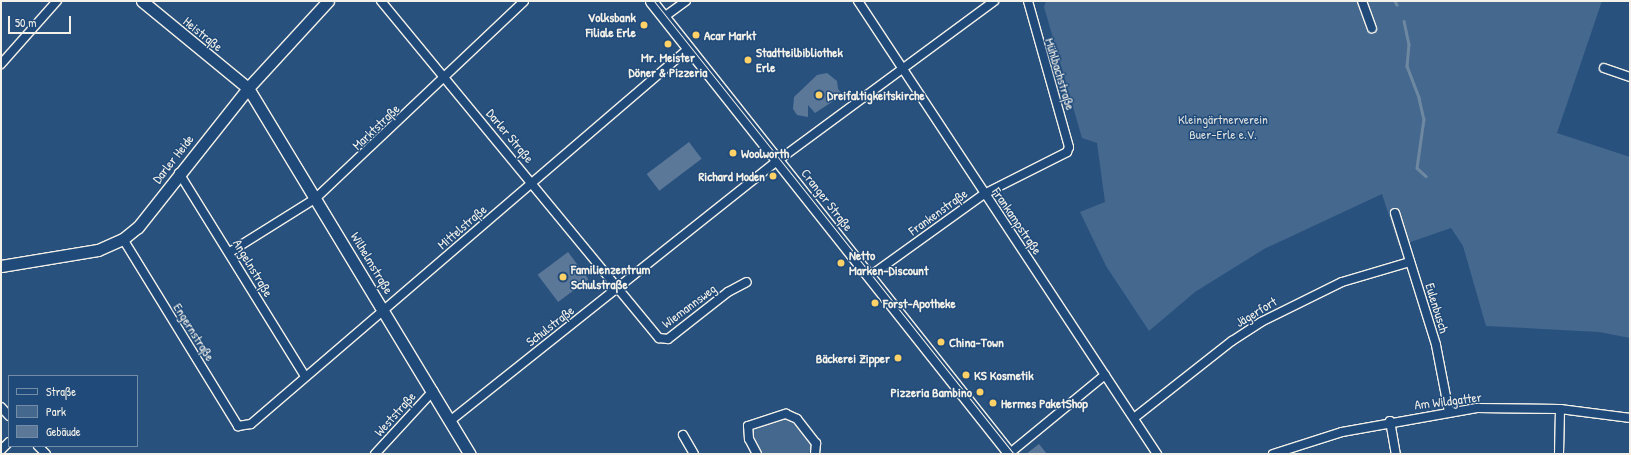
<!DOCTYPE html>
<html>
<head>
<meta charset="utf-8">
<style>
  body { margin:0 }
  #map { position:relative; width:1631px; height:455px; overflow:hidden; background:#28517e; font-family:"Patrick Hand",sans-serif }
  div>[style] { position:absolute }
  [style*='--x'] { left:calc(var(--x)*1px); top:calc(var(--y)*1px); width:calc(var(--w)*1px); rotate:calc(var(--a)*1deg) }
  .green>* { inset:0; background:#45688e }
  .stream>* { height:2.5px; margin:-1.25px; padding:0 1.25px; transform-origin:1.25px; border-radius:1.25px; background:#6e88a2 }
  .building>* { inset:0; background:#5b7899; transform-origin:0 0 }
  .roads { filter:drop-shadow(1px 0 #f4f1e8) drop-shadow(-1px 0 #f4f1e8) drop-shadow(0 1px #f4f1e8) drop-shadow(0 -1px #f4f1e8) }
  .street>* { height:8px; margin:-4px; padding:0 4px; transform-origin:4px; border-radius:4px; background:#1f4a7a }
  .secondary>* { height:11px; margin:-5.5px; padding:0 5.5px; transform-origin:5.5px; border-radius:5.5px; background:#1f4a7a }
  .tram>* { height:1px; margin:-0.5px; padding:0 0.5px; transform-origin:0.5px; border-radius:0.5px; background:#f4f1e8 }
  .dots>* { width:11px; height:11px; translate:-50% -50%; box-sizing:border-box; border:2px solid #1f4a7a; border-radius:50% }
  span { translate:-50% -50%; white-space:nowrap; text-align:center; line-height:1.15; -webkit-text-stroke:3px #1f4a7a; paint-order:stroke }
  .poi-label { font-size:13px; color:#f4f1e8; font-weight:700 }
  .right { translate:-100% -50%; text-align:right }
  .left { translate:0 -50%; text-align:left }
  .street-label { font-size:13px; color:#f4f1e8 }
  .park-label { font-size:13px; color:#dadcda }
  .frame { position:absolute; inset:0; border:2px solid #f4f1e8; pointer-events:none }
  .legend { position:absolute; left:8px; top:375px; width:130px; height:72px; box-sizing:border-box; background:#1f4a7a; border:1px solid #748da6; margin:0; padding:5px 7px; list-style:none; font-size:12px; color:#f4f1e8 }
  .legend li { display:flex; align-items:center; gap:8px; height:20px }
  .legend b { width:20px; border:1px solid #748da6 }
  .scale { position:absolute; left:8px; top:16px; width:63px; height:18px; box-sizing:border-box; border:2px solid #f4f1e8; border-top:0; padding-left:5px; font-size:12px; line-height:14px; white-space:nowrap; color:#f4f1e8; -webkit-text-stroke:3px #1f4a7a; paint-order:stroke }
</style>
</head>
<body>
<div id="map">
  <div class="green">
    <i style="clip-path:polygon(1046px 1px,1602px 1px,1557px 133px,1630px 157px,1630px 338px,1599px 332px,1486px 326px,1463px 246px,1451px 228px,1399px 246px,1382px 194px,1264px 249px,1195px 292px,1149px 331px,1106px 266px,1080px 212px,1105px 202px,1097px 143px,1082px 138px,1044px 7px)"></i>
    <i style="clip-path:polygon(788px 418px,813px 445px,812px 450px,807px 454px,761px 454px,750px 433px,753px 427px)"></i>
  </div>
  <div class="stream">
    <i style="--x:1395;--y:1;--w:4;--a:63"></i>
    <i style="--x:1404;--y:21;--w:24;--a:78"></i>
    <i style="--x:1409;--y:44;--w:22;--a:95"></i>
    <i style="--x:1407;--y:66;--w:34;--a:69"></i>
    <i style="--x:1419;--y:98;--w:22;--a:77"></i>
    <i style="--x:1424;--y:119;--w:49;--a:98.1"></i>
    <i style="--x:1417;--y:168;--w:12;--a:42"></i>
  </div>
  <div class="building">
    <i style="clip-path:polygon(827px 73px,837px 81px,838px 89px,845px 97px,838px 95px,838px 98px,815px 113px,808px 105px,808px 117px,797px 115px,793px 109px,794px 97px,817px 75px)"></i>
    <i style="left:689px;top:142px;width:21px;height:53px;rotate:53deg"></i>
    <i style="left:568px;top:252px;width:34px;height:38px;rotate:53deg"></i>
    <i style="clip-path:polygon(1039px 444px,1047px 454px,1026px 454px)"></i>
  </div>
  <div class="roads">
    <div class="street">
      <i style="--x:381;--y:1;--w:437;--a:50.5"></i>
      <i style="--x:659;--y:338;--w:9;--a:6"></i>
      <i style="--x:668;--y:339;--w:76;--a:-38.1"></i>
      <i style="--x:728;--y:292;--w:21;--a:-28"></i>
      <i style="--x:858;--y:1;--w:543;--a:56.57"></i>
      <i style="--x:1362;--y:1;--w:29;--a:70"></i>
      <i style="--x:664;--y:17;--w:27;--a:-36"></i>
      <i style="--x:1;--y:64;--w:84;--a:-48.4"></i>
      <i style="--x:1604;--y:68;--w:28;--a:19"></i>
      <i style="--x:179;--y:173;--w:239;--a:58.2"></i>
      <i style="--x:1395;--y:213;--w:138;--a:72.7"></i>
      <i style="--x:1436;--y:345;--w:68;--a:79"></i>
      <i style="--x:123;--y:239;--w:220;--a:58.4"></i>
      <i style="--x:238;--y:426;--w:13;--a:-9"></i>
      <i style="--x:251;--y:424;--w:577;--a:-40.64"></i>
      <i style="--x:230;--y:252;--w:102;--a:-32.1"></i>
      <i style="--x:316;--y:198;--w:286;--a:-43.4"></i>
      <i style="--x:870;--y:276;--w:140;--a:-35.7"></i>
      <i style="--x:984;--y:194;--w:93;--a:-26.8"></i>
      <i style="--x:1067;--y:152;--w:5;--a:-68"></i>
      <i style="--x:1069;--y:147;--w:152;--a:-105.7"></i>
      <i style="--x:1;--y:407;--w:12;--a:48"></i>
      <i style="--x:1134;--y:418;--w:125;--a:-38.2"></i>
      <i style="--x:1232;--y:341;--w:35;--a:-33"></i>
      <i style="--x:1261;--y:322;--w:90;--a:-26.3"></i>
      <i style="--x:1342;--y:282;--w:71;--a:-16.4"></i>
      <i style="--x:450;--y:421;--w:416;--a:-38.5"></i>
      <i style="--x:776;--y:162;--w:271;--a:-36.4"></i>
      <i style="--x:1390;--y:421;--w:34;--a:80"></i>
      <i style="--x:683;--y:435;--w:22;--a:60"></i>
      <i style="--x:38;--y:446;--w:11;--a:45"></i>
      <i style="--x:1;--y:450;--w:11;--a:-45"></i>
      <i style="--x:1010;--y:453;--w:123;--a:-39.4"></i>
      <i style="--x:375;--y:454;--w:86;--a:-47.4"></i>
      <i style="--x:757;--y:454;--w:17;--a:-118"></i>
      <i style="--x:749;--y:439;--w:13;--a:-94"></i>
      <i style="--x:748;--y:426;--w:40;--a:-18"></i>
      <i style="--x:786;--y:414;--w:12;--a:24"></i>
      <i style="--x:797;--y:419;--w:31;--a:52"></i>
      <i style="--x:816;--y:443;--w:11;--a:95"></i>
      <i style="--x:1273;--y:454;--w:72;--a:-17.7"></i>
      <i style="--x:1342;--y:432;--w:137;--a:-10.1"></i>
      <i style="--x:1477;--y:408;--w:83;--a:0.7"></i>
      <i style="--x:1560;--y:409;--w:71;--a:7.3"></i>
      <i style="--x:1559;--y:454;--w:45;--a:-88.7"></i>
    </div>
    <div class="secondary">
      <i style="--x:142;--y:1;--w:137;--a:39.4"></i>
      <i style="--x:248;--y:88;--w:428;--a:58.8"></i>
      <i style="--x:651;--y:1;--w:578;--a:51.6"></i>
      <i style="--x:1;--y:266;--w:98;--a:-9.4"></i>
      <i style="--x:98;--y:250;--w:27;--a:-24"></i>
      <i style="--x:123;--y:239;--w:19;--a:-39"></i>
      <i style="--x:138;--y:227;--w:177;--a:-51.6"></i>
      <i style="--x:248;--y:88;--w:118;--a:-47.4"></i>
    </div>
  </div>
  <div class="tram">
    <i style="--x:654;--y:1;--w:579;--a:51.53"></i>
  </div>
  <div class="dots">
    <i style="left:644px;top:25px;background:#ffd166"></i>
    <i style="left:696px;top:35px;background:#ffd166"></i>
    <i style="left:668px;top:44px;background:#ffd166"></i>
    <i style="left:748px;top:60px;background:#ffd166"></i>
    <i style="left:819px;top:95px;background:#ffd166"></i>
    <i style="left:733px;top:153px;background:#ffd166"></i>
    <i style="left:773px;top:176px;background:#ffd166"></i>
    <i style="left:841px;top:263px;background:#ffd166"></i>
    <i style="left:563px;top:277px;background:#ffd166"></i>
    <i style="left:875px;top:303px;background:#ffd166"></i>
    <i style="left:941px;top:342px;background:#ffd166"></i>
    <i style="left:898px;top:358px;background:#ffd166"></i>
    <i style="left:966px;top:375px;background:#ffd166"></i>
    <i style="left:980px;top:392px;background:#ffd166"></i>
    <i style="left:993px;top:403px;background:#ffd166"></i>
  </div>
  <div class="poi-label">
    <span class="right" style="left:636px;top:25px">Volksbank<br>Filiale Erle</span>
    <span class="left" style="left:704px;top:35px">Acar Markt</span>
    <span class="left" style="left:756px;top:60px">Stadtteilbibliothek<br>Erle</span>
    <span style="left:668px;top:65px">Mr. Meister<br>Döner &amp; Pizzeria</span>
    <span class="left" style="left:827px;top:95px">Dreifaltigkeitskirche</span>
    <span class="left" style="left:741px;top:153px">Woolworth</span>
    <span class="right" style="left:765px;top:176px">Richard Moden</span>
    <span class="left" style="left:849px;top:263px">Netto<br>Marken-Discount</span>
    <span class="left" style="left:571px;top:277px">Familienzentrum<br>Schulstraße</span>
    <span class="left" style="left:883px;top:303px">Forst-Apotheke</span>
    <span class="left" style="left:949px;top:342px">China-Town</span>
    <span class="right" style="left:890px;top:358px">Bäckerei Zipper</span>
    <span class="left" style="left:974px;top:375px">KS Kosmetik</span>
    <span class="right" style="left:972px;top:392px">Pizzeria Bambino</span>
    <span class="left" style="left:1001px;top:403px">Hermes PaketShop</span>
  </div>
  <div class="street-label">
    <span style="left:203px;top:34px;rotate:39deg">Heistraße</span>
    <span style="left:1060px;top:74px;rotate:73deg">Mühlbachstraße</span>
    <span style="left:376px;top:127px;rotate:-44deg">Marktstraße</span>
    <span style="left:510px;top:136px;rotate:50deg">Darler Straße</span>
    <span style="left:173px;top:159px;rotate:-52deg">Darler Heide</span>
    <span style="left:827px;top:200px;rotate:52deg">Cranger Straße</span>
    <span style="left:938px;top:212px;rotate:-36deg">Frankenstraße</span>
    <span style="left:1017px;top:221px;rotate:56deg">Frankampstraße</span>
    <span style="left:462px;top:227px;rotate:-41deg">Mittelstraße</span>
    <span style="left:372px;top:263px;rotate:59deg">Wilhelmstraße</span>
    <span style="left:253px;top:268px;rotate:59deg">Angelnstraße</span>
    <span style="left:689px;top:306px;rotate:-37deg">Wiemannsweg</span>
    <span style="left:1437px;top:308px;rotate:73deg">Eulenbusch</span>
    <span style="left:1256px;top:312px;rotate:-31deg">Jägerfort</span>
    <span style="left:550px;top:326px;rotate:-38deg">Schulstraße</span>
    <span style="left:194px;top:332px;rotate:58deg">Engernstraße</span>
    <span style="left:1448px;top:401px;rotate:-7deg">Am Wildgatter</span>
    <span style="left:395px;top:414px;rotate:-48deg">Weststraße</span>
  </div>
  <div class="park-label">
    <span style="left:1223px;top:127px">Kleingärtnerverein<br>Buer-Erle e.V.</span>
  </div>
  <div class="frame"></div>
  <ul class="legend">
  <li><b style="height:5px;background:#1f4a7a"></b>Straße</li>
  <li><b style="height:11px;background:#45688e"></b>Park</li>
  <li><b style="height:11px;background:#5b7899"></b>Gebäude</li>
  </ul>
  <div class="scale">50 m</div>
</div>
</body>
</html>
